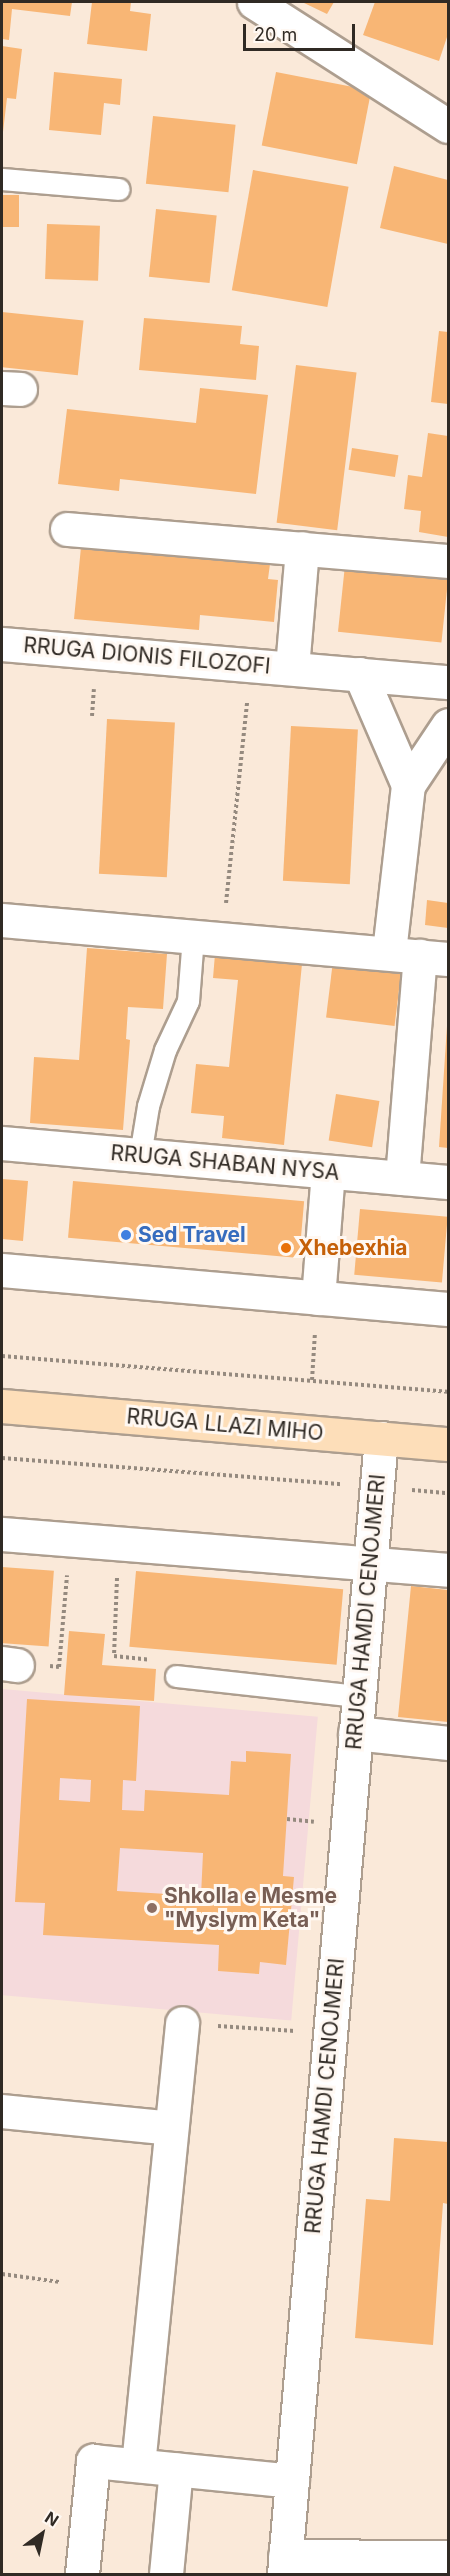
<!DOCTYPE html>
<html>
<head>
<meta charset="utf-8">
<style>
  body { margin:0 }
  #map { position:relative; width:450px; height:2576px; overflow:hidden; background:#fae9d9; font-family:Inter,sans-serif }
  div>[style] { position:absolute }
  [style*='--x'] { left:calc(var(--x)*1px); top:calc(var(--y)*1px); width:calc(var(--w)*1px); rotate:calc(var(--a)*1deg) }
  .education>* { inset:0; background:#f5dadc; transform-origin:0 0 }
  .building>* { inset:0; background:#f8b675; transform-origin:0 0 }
  .path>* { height:4px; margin-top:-2px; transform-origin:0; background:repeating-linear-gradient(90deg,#958a7f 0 3px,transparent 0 6px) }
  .roads { filter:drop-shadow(2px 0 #ad9e8f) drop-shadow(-2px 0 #ad9e8f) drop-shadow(0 2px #ad9e8f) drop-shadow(0 -2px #ad9e8f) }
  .service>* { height:21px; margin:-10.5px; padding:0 10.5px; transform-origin:10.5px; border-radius:10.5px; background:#fff }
  .minor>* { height:33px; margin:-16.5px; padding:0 16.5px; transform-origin:16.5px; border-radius:16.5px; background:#fff }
  .tertiary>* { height:33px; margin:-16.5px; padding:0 16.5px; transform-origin:16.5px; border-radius:16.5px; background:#fff }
  .primary>* { height:33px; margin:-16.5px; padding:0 16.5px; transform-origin:16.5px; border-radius:16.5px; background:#fddeb9 }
  .dots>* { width:16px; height:16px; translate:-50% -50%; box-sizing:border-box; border:3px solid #fff8f2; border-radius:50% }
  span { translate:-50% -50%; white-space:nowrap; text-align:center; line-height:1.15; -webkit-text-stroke:6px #fff8f2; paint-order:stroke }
  .street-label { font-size:21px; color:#302a24 }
  .shop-label { font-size:21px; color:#366cbe; font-weight:700 }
  .left { translate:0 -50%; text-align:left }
  .food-label { font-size:21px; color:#c56008; font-weight:700 }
  .education-label { font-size:21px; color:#785e54; font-weight:700 }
  .frame { position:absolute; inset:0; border:3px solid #302a24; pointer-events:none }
  .north { position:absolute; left:12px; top:2504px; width:60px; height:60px; -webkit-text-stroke:4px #fff8f2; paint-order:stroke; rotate:33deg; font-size:16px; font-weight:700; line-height:24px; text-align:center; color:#302a24 }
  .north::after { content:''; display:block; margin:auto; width:21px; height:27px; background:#302a24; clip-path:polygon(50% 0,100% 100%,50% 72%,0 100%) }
  .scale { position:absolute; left:243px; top:24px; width:112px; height:27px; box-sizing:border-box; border:3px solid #302a24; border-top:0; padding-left:8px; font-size:18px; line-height:21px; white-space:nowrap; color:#302a24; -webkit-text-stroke:4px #fff8f2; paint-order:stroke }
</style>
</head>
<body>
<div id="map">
  <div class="education">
    <i style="left:2px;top:1689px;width:317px;height:305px;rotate:5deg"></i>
  </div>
  <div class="building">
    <i style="clip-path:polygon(2px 2px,72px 2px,70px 16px,12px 9px,9px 40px,2px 39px)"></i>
    <i style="clip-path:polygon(92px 2px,131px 2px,130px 11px,151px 14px,147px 51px,87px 44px)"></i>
    <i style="clip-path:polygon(302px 2px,334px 2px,327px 14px)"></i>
    <i style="clip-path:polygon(375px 2px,448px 2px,448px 34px,439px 61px,363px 35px)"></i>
    <i style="clip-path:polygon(2px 46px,22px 49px,16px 99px,7px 98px,3px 132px)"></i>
    <i style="clip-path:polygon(54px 72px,122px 79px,120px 105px,104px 103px,101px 135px,49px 130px)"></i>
    <i style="left:276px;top:72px;width:97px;height:75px;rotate:11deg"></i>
    <i style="left:153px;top:116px;width:83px;height:68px;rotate:6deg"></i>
    <i style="clip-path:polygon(394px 166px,448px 180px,448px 244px,380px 228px)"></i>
    <i style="left:253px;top:170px;width:97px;height:122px;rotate:10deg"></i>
    <i style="left:2px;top:195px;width:17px;height:32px"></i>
    <i style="left:156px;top:209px;width:61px;height:68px;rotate:6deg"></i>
    <i style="left:47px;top:224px;width:53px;height:55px;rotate:2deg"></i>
    <i style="left:2px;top:312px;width:82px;height:55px;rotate:6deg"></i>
    <i style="clip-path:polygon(144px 318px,242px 326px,240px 344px,259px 346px,256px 380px,139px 370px)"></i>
    <i style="clip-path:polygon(439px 331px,448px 332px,448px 404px,431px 402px)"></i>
    <i style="left:296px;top:365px;width:61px;height:159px;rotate:7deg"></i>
    <i style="clip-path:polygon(200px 388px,268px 395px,256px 494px,120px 479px,119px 491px,58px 484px,67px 409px,196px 423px)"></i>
    <i style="clip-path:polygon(428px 433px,448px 436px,448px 537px,419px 532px,421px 511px,404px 509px,408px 475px,422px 477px)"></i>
    <i style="left:352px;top:448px;width:47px;height:22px;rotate:9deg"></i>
    <i style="clip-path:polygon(81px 547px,270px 564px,268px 579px,278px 580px,274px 622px,200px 615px,199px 630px,74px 619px)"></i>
    <i style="left:345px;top:565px;width:104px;height:67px;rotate:6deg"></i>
    <i style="left:107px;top:719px;width:68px;height:155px;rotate:3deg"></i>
    <i style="left:291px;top:726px;width:67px;height:155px;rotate:3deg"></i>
    <i style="clip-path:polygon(427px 900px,448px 903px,448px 928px,425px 925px)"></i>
    <i style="clip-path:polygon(87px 948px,167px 954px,163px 1009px,128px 1007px,126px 1039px,130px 1040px,123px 1130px,30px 1123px,34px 1057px,79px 1060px)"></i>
    <i style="clip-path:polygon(215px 954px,302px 964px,284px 1145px,222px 1138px,224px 1116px,191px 1113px,196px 1064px,229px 1067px,238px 980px,213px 978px)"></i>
    <i style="left:333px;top:961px;width:69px;height:57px;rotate:7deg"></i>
    <i style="clip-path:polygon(447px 1026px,448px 1027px,448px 1148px,439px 1147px)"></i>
    <i style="left:336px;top:1094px;width:44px;height:47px;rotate:9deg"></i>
    <i style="clip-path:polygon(2px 1179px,28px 1181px,23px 1241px,2px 1239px)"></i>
    <i style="left:73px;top:1181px;width:232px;height:57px;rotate:5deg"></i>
    <i style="left:360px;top:1209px;width:88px;height:66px;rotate:5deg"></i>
    <i style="left:2px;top:1567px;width:52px;height:76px;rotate:4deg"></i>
    <i style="left:136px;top:1571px;width:208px;height:76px;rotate:5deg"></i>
    <i style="clip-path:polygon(411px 1586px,448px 1590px,448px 1722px,398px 1717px)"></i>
    <i style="clip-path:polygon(69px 1631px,105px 1634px,102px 1665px,156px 1669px,154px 1701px,64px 1695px)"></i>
    <i style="clip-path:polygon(evenodd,27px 1699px,140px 1706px,136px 1781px,123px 1780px,122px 1810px,144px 1811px,145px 1790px,229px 1795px,231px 1761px,246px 1762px,246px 1751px,291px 1754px,283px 1876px,294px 1877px,286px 1965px,260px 1962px,259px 1974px,218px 1971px,219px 1945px,43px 1935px,45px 1903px,15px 1902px,27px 1699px,60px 1778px,91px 1780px,90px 1802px,59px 1800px,60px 1778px,27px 1699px,120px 1848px,203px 1853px,201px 1896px,117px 1891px,120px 1848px)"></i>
    <i style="clip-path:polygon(394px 2138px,448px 2142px,448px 2204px,443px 2203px,433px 2345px,355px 2338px,366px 2199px,390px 2201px)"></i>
  </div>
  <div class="path">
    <i style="--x:92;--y:716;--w:27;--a:-86"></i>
    <i style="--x:226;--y:903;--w:202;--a:-84"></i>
    <i style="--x:2;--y:1356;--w:447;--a:4.6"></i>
    <i style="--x:312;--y:1380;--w:48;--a:-86.4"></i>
    <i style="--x:2;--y:1458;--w:341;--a:4.4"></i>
    <i style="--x:412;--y:1490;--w:36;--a:5"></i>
    <i style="--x:117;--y:1578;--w:78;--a:92.2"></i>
    <i style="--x:114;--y:1656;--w:36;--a:6"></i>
    <i style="--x:50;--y:1666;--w:9;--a:6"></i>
    <i style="--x:59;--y:1667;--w:92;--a:-85"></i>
    <i style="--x:287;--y:1819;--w:27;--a:6"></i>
    <i style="--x:218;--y:2026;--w:77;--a:3.7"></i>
    <i style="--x:2;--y:2274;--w:59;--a:7.9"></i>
  </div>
  <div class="roads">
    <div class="service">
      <i style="--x:2;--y:179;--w:117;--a:4.9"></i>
      <i style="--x:140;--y:1155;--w:50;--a:-80.7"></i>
      <i style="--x:148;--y:1106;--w:59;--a:-73.1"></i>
      <i style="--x:165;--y:1050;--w:54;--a:-64.9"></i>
      <i style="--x:188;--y:1001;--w:65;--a:-85.6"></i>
      <i style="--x:176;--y:1676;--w:183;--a:6.3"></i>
    </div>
    <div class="minor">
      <i style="--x:254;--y:2;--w:230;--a:32.6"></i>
      <i style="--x:2;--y:388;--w:18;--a:3"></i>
      <i style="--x:67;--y:529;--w:382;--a:4.8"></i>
      <i style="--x:2;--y:644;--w:448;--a:4.9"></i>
      <i style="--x:292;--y:668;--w:120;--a:-85.2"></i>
      <i style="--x:360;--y:674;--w:121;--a:66.6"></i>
      <i style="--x:408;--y:785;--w:169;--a:96.5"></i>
      <i style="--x:408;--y:785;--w:72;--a:-56.3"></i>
      <i style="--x:2;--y:920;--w:448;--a:5"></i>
      <i style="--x:2;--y:1143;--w:448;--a:5"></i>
      <i style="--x:402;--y:1178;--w:223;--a:-85.4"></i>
      <i style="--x:2;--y:1270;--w:448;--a:5"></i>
      <i style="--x:318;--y:1298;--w:126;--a:-85.5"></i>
      <i style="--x:2;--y:1534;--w:447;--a:4.6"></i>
      <i style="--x:2;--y:1663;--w:15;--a:8"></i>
      <i style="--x:355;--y:1733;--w:94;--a:6.1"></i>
      <i style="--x:2;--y:2111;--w:170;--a:5.7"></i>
      <i style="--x:138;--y:2465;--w:444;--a:-84.3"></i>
      <i style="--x:285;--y:2556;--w:163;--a:0.4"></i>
      <i style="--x:82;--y:2574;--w:114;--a:-84.4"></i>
      <i style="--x:93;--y:2461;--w:200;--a:5.7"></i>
      <i style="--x:166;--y:2574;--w:105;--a:-84.6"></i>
    </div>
    <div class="tertiary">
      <i style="--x:284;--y:2574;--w:1140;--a:-85.12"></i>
    </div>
    <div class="primary">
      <i style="--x:2;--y:1406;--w:448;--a:4.9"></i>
    </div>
  </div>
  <div class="dots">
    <i style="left:126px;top:1235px;background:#3f7fe0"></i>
    <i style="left:286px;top:1248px;background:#e8710a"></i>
    <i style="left:152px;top:1908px;background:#8d6e63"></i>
  </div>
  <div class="street-label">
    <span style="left:147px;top:656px;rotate:5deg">RRUGA DIONIS FILOZOFI</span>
    <span style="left:225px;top:1163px;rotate:5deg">RRUGA SHABAN NYSA</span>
    <span style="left:225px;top:1425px;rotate:5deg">RRUGA LLAZI MIHO</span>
    <span style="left:366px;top:1612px;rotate:-85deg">RRUGA HAMDI CENOJMERI</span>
    <span style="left:325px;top:2096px;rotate:-85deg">RRUGA HAMDI CENOJMERI</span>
  </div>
  <div class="shop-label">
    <span class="left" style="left:138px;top:1235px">Sed Travel</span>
  </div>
  <div class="food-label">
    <span class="left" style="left:298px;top:1248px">Xhebexhia</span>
  </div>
  <div class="education-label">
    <span class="left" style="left:164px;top:1908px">Shkolla e Mesme<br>"Myslym Keta"</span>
  </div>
  <div class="frame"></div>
  <div class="north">N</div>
  <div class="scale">20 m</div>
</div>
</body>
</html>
